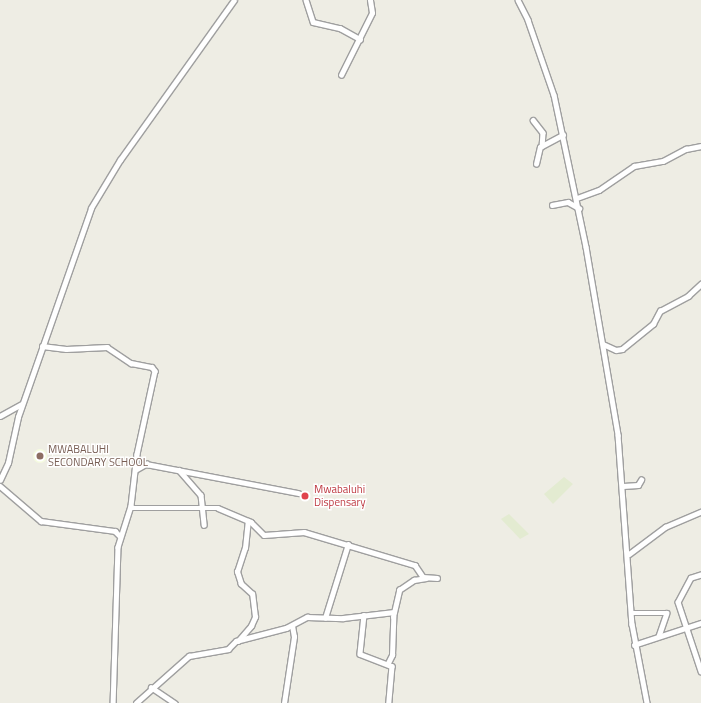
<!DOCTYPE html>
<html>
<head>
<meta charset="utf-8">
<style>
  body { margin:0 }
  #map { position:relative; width:701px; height:703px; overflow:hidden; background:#eeede4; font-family:"Titillium Web",sans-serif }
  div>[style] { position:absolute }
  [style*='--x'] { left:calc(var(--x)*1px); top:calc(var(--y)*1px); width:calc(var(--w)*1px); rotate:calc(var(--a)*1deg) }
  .education>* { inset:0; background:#f5fcdf }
  .round { border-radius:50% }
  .farmland>* { inset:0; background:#e3ebd1 }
  .roads { filter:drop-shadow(1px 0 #9f9f9f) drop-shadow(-1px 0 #9f9f9f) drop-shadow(0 1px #9f9f9f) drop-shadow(0 -1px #9f9f9f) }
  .minor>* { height:4.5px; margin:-2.25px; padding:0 2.25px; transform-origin:2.25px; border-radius:2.25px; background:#fff }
  .dots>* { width:11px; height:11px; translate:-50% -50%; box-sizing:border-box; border:2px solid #fff; border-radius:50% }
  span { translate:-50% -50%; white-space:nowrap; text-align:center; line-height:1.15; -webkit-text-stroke:3px #fff; paint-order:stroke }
  .education-label { font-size:11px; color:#785e54 }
  .left { translate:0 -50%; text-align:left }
  .health-label { font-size:11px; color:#be3a42 }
</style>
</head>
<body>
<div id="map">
  <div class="education">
    <i class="round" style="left:33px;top:449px;width:14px;height:14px"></i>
  </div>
  <div class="farmland">
    <i style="clip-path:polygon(564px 477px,573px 484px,553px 504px,544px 494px)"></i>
    <i style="clip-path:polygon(509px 514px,529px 534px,520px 539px,501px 519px)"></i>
  </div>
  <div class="roads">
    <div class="minor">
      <i style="--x:306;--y:0;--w:23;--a:72"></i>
      <i style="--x:313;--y:22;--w:28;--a:13"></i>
      <i style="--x:340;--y:28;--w:23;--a:29"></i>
      <i style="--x:518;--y:0;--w:22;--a:63"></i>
      <i style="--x:528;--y:20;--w:79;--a:70.9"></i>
      <i style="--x:554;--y:95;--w:155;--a:78.1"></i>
      <i style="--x:586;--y:247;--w:191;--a:80.3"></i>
      <i style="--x:618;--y:435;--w:190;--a:85.8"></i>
      <i style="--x:632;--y:624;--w:80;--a:79.2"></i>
      <i style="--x:341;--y:75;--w:69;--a:-63.4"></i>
      <i style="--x:372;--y:13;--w:13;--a:-99"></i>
      <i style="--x:533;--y:120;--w:16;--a:52"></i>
      <i style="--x:543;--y:133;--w:13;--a:94"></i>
      <i style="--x:536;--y:164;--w:17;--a:-77"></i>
      <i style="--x:540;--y:147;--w:26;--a:-28"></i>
      <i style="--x:577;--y:198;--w:23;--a:-20"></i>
      <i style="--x:599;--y:190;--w:42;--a:-34.4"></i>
      <i style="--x:634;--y:166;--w:29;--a:-10"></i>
      <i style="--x:663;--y:161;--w:26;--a:-28"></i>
      <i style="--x:686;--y:149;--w:15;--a:-11"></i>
      <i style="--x:552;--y:205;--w:16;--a:-11"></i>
      <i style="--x:568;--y:202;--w:13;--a:29"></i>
      <i style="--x:603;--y:344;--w:14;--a:25"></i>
      <i style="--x:616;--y:350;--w:6;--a:-9"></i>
      <i style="--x:622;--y:349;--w:40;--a:-39"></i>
      <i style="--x:653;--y:324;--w:15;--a:-62"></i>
      <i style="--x:660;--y:311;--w:32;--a:-28"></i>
      <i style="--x:688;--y:296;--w:18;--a:-43"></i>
      <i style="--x:42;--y:346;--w:24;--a:7"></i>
      <i style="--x:66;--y:349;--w:41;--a:-2.8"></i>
      <i style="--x:107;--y:347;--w:29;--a:34"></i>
      <i style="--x:131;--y:363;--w:21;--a:11"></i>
      <i style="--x:152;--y:367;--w:5;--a:53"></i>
      <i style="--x:155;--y:371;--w:85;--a:102.2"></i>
      <i style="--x:137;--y:454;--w:52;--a:96.6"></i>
      <i style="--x:131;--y:506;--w:43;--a:107.6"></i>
      <i style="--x:118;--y:547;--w:156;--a:91.8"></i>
      <i style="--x:0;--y:416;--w:25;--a:-29"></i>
      <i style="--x:135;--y:470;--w:13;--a:-29"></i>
      <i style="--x:146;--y:464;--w:155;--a:10.8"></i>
      <i style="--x:179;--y:470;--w:33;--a:49"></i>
      <i style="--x:201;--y:495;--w:30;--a:84"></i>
      <i style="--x:0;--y:480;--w:19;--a:-65"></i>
      <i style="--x:8;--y:463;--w:47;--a:-77.7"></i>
      <i style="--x:18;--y:417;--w:221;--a:-70.7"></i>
      <i style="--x:91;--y:208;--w:56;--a:-58.9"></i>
      <i style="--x:120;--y:160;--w:196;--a:-54.5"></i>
      <i style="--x:0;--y:486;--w:54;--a:40.5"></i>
      <i style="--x:41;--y:521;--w:75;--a:7.7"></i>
      <i style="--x:115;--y:531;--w:7;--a:45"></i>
      <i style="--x:623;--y:486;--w:15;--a:-4"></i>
      <i style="--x:638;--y:485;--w:6;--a:-59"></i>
      <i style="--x:131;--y:508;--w:87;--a:0"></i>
      <i style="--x:218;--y:508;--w:36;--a:23"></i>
      <i style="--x:251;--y:522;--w:18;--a:45"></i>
      <i style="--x:264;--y:535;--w:40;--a:-4.3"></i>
      <i style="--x:304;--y:532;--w:116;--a:16.6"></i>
      <i style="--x:415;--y:565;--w:14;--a:56"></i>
      <i style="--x:423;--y:577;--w:14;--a:4"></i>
      <i style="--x:629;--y:554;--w:45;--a:-36.9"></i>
      <i style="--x:665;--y:527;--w:39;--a:-23"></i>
      <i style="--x:701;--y:575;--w:10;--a:163"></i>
      <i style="--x:691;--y:578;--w:27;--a:118"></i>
      <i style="--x:678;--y:602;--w:73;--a:71.6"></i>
      <i style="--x:632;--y:613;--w:35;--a:0"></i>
      <i style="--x:667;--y:613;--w:24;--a:109"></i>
      <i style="--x:364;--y:615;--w:39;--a:96"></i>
      <i style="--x:360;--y:654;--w:34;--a:21"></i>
      <i style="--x:392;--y:666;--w:37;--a:95"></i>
      <i style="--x:325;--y:618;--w:77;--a:-72.7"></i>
      <i style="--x:238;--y:641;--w:20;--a:-49"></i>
      <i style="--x:251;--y:626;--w:10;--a:-66"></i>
      <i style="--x:255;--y:617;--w:23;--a:-97"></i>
      <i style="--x:252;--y:594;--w:15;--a:-138"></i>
      <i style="--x:241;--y:584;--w:13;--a:-108"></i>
      <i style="--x:237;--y:572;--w:25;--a:-72"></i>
      <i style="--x:245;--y:548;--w:27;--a:-84"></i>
      <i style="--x:634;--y:645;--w:71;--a:-18.2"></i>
      <i style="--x:388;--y:663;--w:9;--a:-63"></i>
      <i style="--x:392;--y:655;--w:38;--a:-88"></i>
      <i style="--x:393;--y:617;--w:28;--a:-77"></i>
      <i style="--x:399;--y:590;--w:18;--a:-34"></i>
      <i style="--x:414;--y:580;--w:12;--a:-9"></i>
      <i style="--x:151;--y:687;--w:29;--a:34"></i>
      <i style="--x:136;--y:703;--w:71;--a:-41.6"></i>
      <i style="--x:189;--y:656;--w:40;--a:-10"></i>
      <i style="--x:228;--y:649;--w:11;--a:-45"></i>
      <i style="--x:236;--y:641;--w:52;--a:-14.6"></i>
      <i style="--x:286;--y:628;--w:24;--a:-28"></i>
      <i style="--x:307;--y:617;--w:36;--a:2"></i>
      <i style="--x:343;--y:618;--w:51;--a:-6.7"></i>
      <i style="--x:284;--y:703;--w:67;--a:-81.4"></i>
      <i style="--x:294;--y:637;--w:11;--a:-100"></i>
    </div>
  </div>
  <div class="dots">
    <i style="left:40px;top:456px;background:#8d6e63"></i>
    <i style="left:305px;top:496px;background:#e0444e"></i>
  </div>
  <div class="education-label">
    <span class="left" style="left:48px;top:456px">MWABALUHI<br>SECONDARY SCHOOL</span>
  </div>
  <div class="health-label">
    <span class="left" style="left:314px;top:496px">Mwabaluhi<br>Dispensary</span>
  </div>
</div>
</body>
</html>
